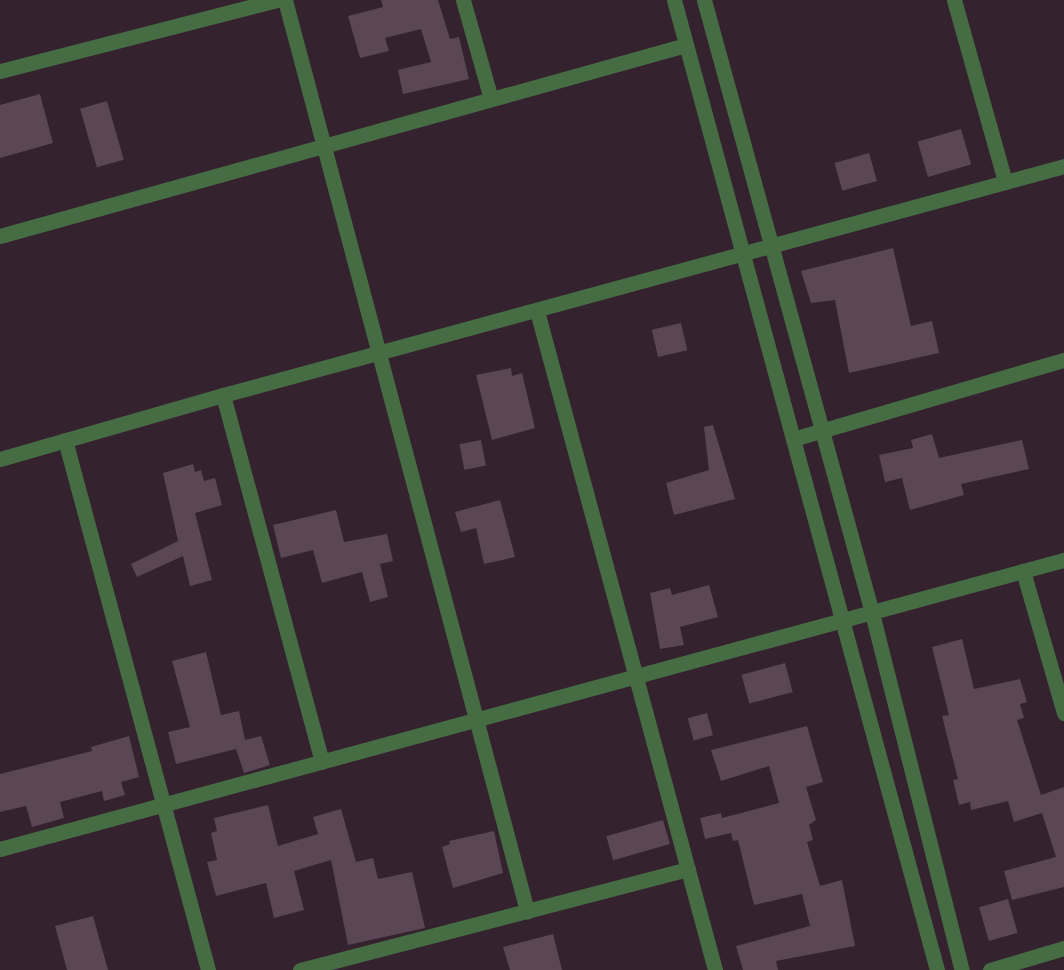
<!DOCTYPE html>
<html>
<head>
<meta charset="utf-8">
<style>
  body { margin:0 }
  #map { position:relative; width:1064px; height:970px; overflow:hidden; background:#34222f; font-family:"Fira Sans",sans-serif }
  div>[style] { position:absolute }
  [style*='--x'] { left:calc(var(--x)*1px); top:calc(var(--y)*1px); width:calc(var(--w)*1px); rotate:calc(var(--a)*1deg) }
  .building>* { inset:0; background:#5a4654; transform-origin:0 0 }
  .minor>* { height:15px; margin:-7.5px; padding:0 7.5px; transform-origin:7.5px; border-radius:7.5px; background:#466c44 }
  span { translate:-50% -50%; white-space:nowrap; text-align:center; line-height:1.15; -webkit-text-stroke:6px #34222f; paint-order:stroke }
</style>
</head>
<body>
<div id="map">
  <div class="building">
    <i style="clip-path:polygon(381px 0,438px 0,450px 39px,459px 37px,469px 79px,403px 94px,398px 70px,431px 62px,421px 29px,385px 38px,389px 51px,360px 58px,348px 16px,383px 7px)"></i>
    <i style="clip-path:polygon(40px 94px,53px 143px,0 158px,0 105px)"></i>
    <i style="left:107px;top:101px;width:61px;height:28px;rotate:74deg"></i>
    <i style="left:961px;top:129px;width:37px;height:45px;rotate:74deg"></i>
    <i style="left:869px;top:153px;width:29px;height:36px;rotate:74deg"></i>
    <i style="clip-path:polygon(893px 248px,911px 326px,932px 321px,939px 353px,849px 373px,835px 300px,811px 303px,801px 271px)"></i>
    <i style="left:681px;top:323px;width:28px;height:30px;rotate:77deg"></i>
    <i style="clip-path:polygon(511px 368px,512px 376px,522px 373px,535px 428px,492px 440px,476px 375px)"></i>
    <i style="clip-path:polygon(713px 425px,735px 499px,674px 515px,666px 483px,709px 470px,704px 427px)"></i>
    <i style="clip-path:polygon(932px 434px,939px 458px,1022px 440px,1029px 469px,961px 484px,964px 495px,910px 510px,902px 478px,885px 482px,879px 455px,913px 448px,911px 440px)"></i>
    <i style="left:481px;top:440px;width:26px;height:22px;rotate:79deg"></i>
    <i style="clip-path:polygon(193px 464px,195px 472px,201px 470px,204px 481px,215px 478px,222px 505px,195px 513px,212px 580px,190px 586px,183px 556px,137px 577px,131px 564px,178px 541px,163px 473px)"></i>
    <i style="clip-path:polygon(500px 500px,515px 557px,484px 564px,476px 528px,461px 532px,455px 512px)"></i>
    <i style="clip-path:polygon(336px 510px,344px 542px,387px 534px,393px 561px,380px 564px,388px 597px,370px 602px,362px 572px,322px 583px,313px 550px,281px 558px,273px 525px)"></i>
    <i style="clip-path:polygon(709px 585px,718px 617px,680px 627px,684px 645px,660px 649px,650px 593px,670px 588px,672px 595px)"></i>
    <i style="clip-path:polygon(962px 639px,974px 689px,1020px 679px,1027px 702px,1020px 704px,1024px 718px,1017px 720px,1041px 795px,1064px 787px,1064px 887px,1012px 900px,1004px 871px,1056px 857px,1042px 813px,1014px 822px,1008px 801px,971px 810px,970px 802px,959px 805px,953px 780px,958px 779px,942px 716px,949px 715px,932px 647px)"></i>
    <i style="clip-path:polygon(206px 652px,221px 715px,239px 711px,245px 740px,261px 736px,270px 765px,244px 773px,236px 749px,176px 764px,168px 732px,190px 727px,172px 661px)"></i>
    <i style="left:785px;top:663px;width:30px;height:45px;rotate:75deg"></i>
    <i style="left:707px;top:713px;width:23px;height:20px;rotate:75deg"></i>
    <i style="clip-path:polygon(807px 726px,823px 782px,806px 787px,816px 820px,809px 825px,813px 840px,807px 842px,820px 886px,842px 880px,855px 946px,776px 961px,778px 970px,743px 970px,736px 946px,810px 926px,802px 894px,754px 905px,738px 840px,733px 841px,731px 833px,705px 839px,700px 818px,721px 813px,722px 818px,779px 803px,769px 766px,721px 781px,711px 750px)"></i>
    <i style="clip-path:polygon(129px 736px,139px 777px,121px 782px,125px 795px,104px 801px,102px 791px,60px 802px,64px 818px,32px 827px,26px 806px,0 812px,0 774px,92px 751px,91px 747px)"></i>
    <i style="clip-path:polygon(268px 805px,278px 846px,318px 834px,313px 817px,341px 809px,356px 862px,373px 858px,378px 879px,412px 872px,425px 928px,348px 945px,331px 860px,294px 871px,304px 910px,274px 918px,266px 883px,216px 896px,207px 862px,217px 860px,211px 833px,217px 831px,214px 818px)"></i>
    <i style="left:663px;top:820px;width:25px;height:59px;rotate:74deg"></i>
    <i style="clip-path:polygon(494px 831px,503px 873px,453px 888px,442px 847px,450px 844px,449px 841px)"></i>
    <i style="left:1008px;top:899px;width:35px;height:30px;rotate:74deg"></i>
    <i style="clip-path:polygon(93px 916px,108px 970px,67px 970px,55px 926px)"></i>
    <i style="clip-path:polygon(553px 934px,562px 970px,510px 970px,503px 947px)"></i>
  </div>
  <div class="minor">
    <i style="--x:285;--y:0;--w:943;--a:75.12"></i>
    <i style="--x:463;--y:0;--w:103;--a:74.2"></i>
    <i style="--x:674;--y:0;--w:1005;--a:74.83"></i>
    <i style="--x:704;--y:0;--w:636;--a:74.67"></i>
    <i style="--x:872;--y:613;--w:368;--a:75.9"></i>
    <i style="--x:954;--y:0;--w:189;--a:74.3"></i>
    <i style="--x:0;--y:71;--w:285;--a:-14.4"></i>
    <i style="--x:0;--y:236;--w:712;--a:-15.56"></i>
    <i style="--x:537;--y:311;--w:683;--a:74.88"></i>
    <i style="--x:223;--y:395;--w:380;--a:74.9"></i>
    <i style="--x:793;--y:439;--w:282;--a:-16.3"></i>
    <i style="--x:65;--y:440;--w:549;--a:74.9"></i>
    <i style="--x:0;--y:459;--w:232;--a:-16"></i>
    <i style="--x:223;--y:395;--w:872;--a:-15.23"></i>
    <i style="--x:1023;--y:571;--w:148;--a:73.9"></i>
    <i style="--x:0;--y:849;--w:1103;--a:-15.2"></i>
    <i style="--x:300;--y:970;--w:401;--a:-14.6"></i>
    <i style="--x:990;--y:970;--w:77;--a:-16.6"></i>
  </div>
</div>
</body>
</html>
